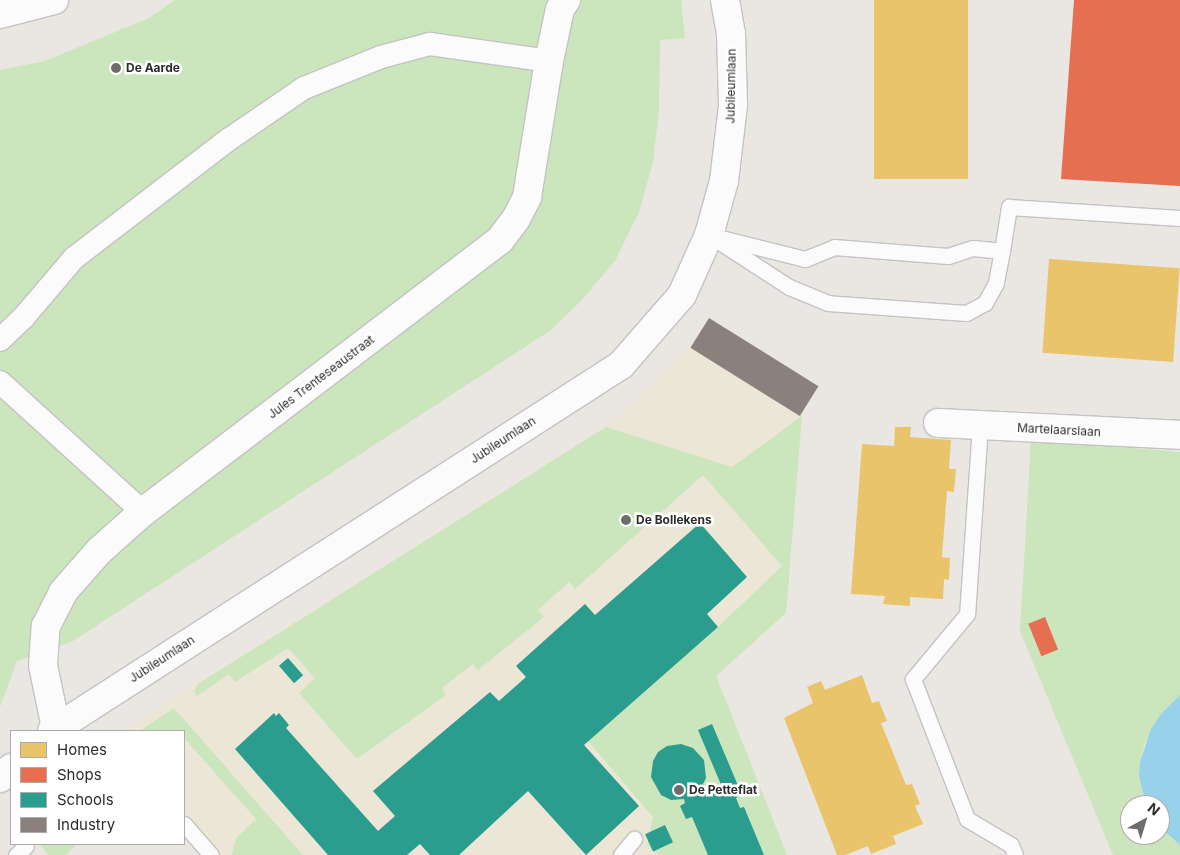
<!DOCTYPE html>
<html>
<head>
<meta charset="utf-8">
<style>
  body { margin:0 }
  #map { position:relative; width:1180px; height:855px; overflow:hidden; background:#eae7e2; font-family:Inter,sans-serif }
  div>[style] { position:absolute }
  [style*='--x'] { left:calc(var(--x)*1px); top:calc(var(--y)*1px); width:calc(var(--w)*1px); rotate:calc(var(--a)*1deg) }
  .education>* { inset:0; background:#ece6d7 }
  .green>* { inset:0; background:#cbe5bc }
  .water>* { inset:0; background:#97d1ea }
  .homes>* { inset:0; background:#e9c46a; transform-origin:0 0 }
  .shops>* { inset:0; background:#e76f51; transform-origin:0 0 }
  .schools>* { inset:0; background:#2a9d8f; transform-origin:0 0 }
  .industry>* { inset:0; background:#8a817c; transform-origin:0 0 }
  .roads { filter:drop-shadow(1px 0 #c3c3c3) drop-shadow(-1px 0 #c3c3c3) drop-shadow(0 1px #c3c3c3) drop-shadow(0 -1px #c3c3c3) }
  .service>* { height:15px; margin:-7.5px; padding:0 7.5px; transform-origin:7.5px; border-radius:7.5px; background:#fcfbfb }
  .pedestrian>* { height:22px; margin:-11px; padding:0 11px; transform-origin:11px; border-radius:11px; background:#fcfbfb }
  .minor>* { height:28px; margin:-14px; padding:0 14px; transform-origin:14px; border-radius:14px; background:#fcfbfb }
  .tertiary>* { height:28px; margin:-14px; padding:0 14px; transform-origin:14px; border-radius:14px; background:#fcfbfb }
  .dots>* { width:14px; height:14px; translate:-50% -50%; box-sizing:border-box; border:2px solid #fff; border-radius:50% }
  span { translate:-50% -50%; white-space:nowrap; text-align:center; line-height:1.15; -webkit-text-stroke:5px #fff; paint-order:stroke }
  .poi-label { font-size:12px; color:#2c2c2c; font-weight:700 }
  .left { translate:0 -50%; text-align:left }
  .street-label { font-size:12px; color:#2c2c2c }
  .legend { position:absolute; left:10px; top:730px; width:175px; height:115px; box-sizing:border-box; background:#fff; border:1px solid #ababab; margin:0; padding:6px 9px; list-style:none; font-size:15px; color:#2c2c2c }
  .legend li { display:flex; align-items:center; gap:10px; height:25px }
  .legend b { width:25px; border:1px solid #ababab }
  .north { position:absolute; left:1120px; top:795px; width:50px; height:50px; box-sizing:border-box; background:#fff; border:1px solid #ababab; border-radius:50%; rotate:39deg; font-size:14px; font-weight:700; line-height:20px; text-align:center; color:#2c2c2c }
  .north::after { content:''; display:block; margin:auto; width:18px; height:22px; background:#6e6d6c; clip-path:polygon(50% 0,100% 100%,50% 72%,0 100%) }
</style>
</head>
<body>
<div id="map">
  <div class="education">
    <i style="clip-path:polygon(709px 318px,819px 386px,802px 416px,786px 613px,716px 676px,787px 855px,218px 855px,184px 816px,184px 731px,131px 731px,128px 726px,606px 427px,658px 381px,690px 347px)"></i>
  </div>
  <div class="green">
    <i style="clip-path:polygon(175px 0,681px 0,685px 38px,660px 40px,659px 111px,653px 162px,639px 212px,615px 261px,580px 302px,551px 330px,73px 641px,17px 661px,0 707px,0 70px,45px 61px,149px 18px)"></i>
    <i style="clip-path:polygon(802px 416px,786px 613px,716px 676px,787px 855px,658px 855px,647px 845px,653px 817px,588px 741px,718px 627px,782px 566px,703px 475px,575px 589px,569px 582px,538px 610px,544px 617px,478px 670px,473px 664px,442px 688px,446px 695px,357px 759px,299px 693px,315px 678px,288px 648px,235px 682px,229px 674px,197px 696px,194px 691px,198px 684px,606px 427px,732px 467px)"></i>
    <i style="clip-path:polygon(1031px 439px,1180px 452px,1180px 695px,1161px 714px,1144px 745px,1140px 762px,1139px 776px,1146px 805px,1130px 805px,1130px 835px,1160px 835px,1160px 827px,1180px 845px,1180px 855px,1113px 855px,1020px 631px)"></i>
    <i style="clip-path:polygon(174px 708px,203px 741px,303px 855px,232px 855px,236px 838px,256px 819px,184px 738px,184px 731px,140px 731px)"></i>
    <i style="clip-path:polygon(40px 844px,77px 844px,66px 855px,48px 855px)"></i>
  </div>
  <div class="water">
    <i style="clip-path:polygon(1180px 695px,1180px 845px,1160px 827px,1160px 805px,1146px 805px,1139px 776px,1140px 762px,1151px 729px,1161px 714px)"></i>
  </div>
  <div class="homes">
    <i style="left:874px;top:0;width:94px;height:179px"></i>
    <i style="left:1049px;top:259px;width:131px;height:94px;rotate:4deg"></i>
    <i style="clip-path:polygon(895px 427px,911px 427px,910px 437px,951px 440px,949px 469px,956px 469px,954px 492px,947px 491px,942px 557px,950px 558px,949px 580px,944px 579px,943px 599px,910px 597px,910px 606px,883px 604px,885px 596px,851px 594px,862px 444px,894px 446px)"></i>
    <i style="clip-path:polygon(862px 675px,872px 703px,879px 701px,887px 721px,881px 723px,906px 785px,912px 784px,920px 804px,915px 806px,923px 824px,893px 836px,896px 844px,871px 854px,868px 846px,845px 855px,837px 855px,784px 718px,813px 703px,807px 687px,821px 681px,825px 690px)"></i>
  </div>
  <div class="shops">
    <i style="clip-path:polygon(1074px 0,1180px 0,1180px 186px,1061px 179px)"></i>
    <i style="left:1045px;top:617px;width:35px;height:18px;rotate:68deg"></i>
  </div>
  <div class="schools">
    <i style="clip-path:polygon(700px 523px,747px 577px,707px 614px,718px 627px,584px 745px,639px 806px,586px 855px,528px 791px,459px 855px,430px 855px,420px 844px,407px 855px,328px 855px,235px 749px,274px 713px,276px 716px,279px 713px,289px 725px,286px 728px,378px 831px,395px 816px,373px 791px,490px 692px,499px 701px,526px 677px,516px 666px,585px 604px,595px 615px)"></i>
    <i style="left:288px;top:658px;width:23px;height:12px;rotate:49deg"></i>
    <i style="clip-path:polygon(712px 724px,742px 795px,736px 798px,740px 808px,744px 807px,764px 855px,708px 855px,692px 817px,686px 819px,680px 806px,685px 803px,684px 799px,671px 800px,661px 795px,651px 777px,653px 761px,658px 752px,667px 746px,681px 744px,693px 748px,704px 760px,706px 778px,699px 792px,701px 796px,722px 787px,698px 730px)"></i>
    <i style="left:665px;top:825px;width:19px;height:22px;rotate:65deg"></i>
  </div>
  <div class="industry">
    <i style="left:709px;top:318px;width:129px;height:35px;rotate:32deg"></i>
  </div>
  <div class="roads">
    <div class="service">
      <i style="--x:709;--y:235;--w:99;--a:14"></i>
      <i style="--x:805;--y:259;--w:31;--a:-22"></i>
      <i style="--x:834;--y:247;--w:114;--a:4.5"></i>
      <i style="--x:948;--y:256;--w:26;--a:-18"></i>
      <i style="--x:973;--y:248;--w:29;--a:6"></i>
      <i style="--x:1002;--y:251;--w:33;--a:101"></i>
      <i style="--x:996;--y:283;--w:23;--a:119"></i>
      <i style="--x:985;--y:303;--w:21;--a:152"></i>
      <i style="--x:966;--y:313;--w:138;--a:-175.9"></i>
      <i style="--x:828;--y:303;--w:42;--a:-157.7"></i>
      <i style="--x:789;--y:287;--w:95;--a:-147"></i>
      <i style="--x:1002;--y:251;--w:45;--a:-81"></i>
      <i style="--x:1009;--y:207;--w:171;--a:3.7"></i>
      <i style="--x:980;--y:425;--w:189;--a:93.9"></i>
      <i style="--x:967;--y:614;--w:85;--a:129.7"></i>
      <i style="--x:913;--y:679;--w:150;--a:68.9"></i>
      <i style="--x:967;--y:819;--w:51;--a:30.6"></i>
      <i style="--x:1011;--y:845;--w:11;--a:68"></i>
      <i style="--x:184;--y:824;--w:41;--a:48.9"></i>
      <i style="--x:16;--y:855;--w:13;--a:-42"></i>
      <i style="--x:621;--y:855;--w:21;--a:-51"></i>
    </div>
    <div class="pedestrian">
      <i style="--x:0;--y:340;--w:32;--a:-44"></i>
      <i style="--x:23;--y:318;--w:79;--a:-49.6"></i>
      <i style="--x:74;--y:258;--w:194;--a:-37.5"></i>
      <i style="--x:228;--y:140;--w:92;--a:-34.4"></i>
      <i style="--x:304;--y:88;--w:83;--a:-21.9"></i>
      <i style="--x:381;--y:57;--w:51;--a:-14.9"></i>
      <i style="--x:430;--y:44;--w:120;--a:8.1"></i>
      <i style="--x:0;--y:382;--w:193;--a:42.3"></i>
    </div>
    <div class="minor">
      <i style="--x:938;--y:423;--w:242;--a:2.8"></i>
      <i style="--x:56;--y:728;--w:64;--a:-101.7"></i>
      <i style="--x:43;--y:665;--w:39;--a:-86"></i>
      <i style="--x:46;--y:626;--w:38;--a:-63"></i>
      <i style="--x:63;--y:592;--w:55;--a:-48.7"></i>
      <i style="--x:99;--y:551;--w:59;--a:-41.6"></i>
      <i style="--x:143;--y:512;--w:449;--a:-37.3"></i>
      <i style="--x:500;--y:240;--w:26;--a:-53"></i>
      <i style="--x:516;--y:219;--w:25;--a:-63"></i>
      <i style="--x:527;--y:197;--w:138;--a:-80.8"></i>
      <i style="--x:549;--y:61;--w:53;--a:-78.1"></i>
      <i style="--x:560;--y:9;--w:11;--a:-56"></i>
      <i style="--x:52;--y:731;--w:677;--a:-32.75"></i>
      <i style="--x:621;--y:365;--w:93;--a:-48.9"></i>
      <i style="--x:682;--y:295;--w:66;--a:-65.8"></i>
      <i style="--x:709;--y:235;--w:56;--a:-74.5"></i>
      <i style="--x:724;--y:181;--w:77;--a:-83.2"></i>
      <i style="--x:733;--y:105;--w:71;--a:-91.6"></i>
      <i style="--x:731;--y:34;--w:35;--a:-100"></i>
      <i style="--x:0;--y:778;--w:15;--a:-42"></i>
    </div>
    <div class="tertiary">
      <i style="--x:0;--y:14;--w:56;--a:-14.5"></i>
    </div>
  </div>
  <div class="dots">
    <i style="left:116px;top:68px;background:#6e6d6c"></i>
    <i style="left:626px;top:520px;background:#6e6d6c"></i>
    <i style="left:679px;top:790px;background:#6e6d6c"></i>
  </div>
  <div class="poi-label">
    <span class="left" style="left:126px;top:68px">De Aarde</span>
    <span class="left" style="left:636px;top:520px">De Bollekens</span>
    <span class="left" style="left:689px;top:790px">De Petteflat</span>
  </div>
  <div class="street-label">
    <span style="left:731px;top:86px;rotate:-89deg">Jubileumlaan</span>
    <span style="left:321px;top:377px;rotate:-37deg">Jules Trenteseaustraat</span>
    <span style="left:1059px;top:430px;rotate:3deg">Martelaarslaan</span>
    <span style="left:503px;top:440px;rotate:-33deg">Jubileumlaan</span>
    <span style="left:162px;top:659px;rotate:-33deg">Jubileumlaan</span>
  </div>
  <ul class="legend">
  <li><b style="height:14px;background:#e9c46a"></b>Homes</li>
  <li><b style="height:14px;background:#e76f51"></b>Shops</li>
  <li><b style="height:14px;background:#2a9d8f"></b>Schools</li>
  <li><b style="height:14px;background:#8a817c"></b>Industry</li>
  </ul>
  <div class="north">N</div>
</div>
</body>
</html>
